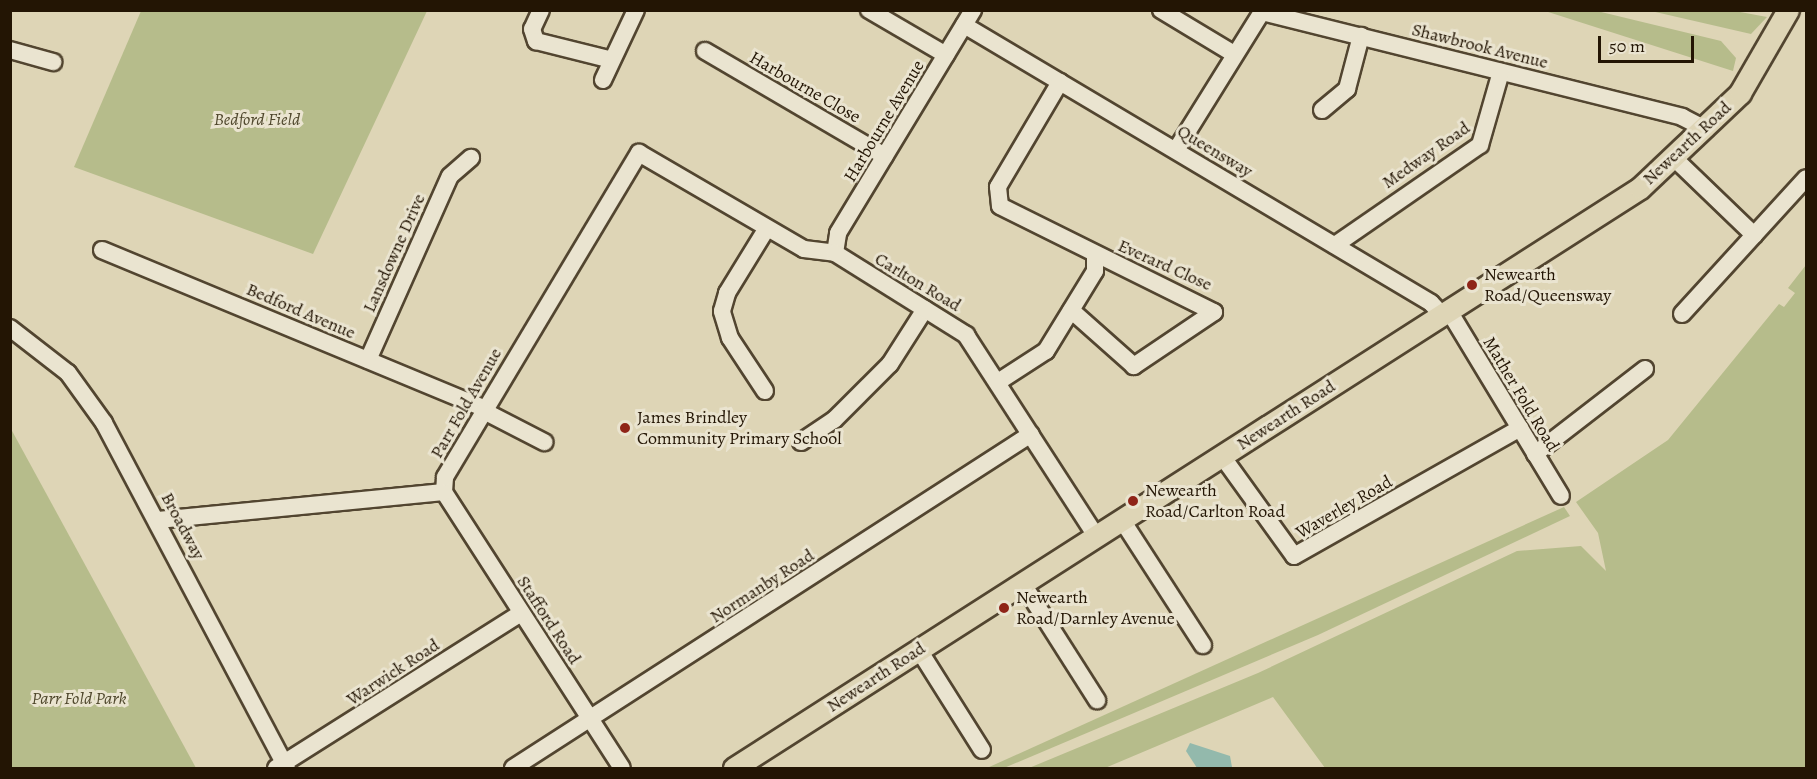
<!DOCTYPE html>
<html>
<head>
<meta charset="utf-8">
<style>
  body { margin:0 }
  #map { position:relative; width:1817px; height:779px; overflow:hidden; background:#ded5b6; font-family:Alegreya,serif }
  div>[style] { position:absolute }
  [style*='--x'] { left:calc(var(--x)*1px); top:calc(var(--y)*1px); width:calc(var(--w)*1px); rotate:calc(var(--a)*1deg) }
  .green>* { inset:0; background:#b6bc8b }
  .water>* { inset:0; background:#93b9ac }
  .roads { filter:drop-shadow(2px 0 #524530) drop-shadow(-2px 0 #524530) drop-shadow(0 2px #524530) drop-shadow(0 -2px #524530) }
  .minor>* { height:16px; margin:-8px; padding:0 8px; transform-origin:8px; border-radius:8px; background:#eae4d0 }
  .major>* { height:21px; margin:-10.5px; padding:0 10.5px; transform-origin:10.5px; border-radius:10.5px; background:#ded5b6 }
  .dots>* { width:16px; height:16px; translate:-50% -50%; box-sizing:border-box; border:3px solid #eae4d0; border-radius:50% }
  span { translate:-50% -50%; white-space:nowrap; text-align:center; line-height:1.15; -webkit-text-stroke:6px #eae4d0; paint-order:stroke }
  .street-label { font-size:18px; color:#231504 }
  .park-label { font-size:18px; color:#4f472c; font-style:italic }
  .poi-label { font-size:18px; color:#231504 }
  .left { translate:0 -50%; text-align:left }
  .frame { position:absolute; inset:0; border:12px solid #231504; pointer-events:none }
  .scale { position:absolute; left:1598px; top:36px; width:96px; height:27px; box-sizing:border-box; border:3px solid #231504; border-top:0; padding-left:8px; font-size:18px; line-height:21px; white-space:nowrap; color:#231504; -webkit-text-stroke:4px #eae4d0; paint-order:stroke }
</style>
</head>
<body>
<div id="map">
  <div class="green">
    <i style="clip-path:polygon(141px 11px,427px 11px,313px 254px,74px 167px)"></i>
    <i style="clip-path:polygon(1545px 11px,1597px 11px,1721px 41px,1736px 58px,1733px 71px)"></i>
    <i style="clip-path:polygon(1651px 11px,1735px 11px,1767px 17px,1751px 34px)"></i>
    <i style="clip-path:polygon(1806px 265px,1806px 768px,1325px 768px,1273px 697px,1105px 768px,1029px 768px,1258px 673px,1517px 551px,1581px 546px,1606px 571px,1598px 533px,1576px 502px,1668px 440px,1779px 304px,1784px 307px,1795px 293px,1788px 288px)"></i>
    <i style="clip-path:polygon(11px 429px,196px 768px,11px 768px)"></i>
    <i style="clip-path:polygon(1564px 507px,1570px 516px,1318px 635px,1004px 768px,987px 768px)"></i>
  </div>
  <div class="water">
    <i style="clip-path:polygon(1190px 743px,1230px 756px,1232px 767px,1197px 768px,1186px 751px)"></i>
  </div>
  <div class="roads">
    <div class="minor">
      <i style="--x:541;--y:10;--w:21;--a:115"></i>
      <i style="--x:532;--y:29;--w:13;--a:72"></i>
      <i style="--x:536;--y:41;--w:78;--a:14"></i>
      <i style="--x:869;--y:10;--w:89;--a:30.3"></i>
      <i style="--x:1161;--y:10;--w:85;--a:31.1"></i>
      <i style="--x:964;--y:25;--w:543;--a:30.76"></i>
      <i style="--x:1431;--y:303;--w:16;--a:47"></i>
      <i style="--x:10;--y:50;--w:45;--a:15.6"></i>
      <i style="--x:705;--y:51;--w:208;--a:30.3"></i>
      <i style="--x:603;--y:80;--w:77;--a:-64.8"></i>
      <i style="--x:1060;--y:82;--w:122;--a:120.6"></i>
      <i style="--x:998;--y:187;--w:19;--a:84"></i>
      <i style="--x:1000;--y:206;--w:239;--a:26.4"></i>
      <i style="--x:1214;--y:312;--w:97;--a:146"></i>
      <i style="--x:1134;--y:366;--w:84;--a:-138.4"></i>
      <i style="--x:1322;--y:110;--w:33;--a:-40"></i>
      <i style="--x:1347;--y:89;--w:55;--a:-75.2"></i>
      <i style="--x:1176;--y:150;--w:163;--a:-58.1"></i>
      <i style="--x:1262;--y:12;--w:433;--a:14"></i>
      <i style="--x:1682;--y:117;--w:27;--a:27"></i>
      <i style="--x:1675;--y:159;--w:110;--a:43.9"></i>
      <i style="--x:1335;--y:245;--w:176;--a:-34.6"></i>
      <i style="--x:1480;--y:145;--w:76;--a:-74"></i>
      <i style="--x:102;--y:250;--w:415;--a:22.5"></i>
      <i style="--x:835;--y:253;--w:20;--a:-81"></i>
      <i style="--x:838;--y:233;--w:261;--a:-58.8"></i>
      <i style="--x:1449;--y:311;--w:216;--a:58.8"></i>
      <i style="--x:1682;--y:314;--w:184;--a:-47.6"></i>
      <i style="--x:10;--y:328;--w:73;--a:37.8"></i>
      <i style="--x:68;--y:373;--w:62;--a:54.2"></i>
      <i style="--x:104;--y:423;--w:391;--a:62.1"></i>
      <i style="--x:368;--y:360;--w:201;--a:-66"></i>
      <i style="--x:450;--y:176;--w:28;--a:-41"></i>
      <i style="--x:998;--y:382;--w:57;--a:-32.9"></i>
      <i style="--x:1046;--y:351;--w:94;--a:-58.5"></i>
      <i style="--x:1095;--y:271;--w:14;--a:-90"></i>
      <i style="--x:765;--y:391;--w:64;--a:-123.4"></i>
      <i style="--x:730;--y:338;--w:28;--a:-107"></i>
      <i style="--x:722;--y:311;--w:19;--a:-74"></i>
      <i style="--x:727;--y:293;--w:76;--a:-58.4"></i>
      <i style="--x:484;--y:411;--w:68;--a:27.3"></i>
      <i style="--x:801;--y:442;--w:40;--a:-34"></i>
      <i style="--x:834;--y:420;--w:79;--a:-45"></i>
      <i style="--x:890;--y:364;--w:65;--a:-57.5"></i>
      <i style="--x:1535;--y:454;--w:139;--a:-37.7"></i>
      <i style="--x:1222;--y:456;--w:123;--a:54.2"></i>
      <i style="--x:1294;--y:556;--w:260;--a:-29.5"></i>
      <i style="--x:444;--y:492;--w:328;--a:57.2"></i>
      <i style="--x:158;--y:520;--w:287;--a:-5.6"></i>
      <i style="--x:444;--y:492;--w:15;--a:-86"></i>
      <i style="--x:445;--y:477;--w:378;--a:-59.1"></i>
      <i style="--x:639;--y:153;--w:191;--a:30.2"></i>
      <i style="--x:804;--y:249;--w:31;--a:7"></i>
      <i style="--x:835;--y:253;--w:155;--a:32"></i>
      <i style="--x:966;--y:335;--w:239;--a:57.1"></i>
      <i style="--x:1122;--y:520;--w:149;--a:57.1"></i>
      <i style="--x:1023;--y:584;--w:138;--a:57.5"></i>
      <i style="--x:919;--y:650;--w:118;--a:57.8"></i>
      <i style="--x:276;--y:768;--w:290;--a:-32.3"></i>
      <i style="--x:513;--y:768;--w:616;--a:-32.81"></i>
    </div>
    <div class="major">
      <i style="--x:734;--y:768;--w:1076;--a:-32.63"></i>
      <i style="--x:1640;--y:188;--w:138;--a:-43.5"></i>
      <i style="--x:1740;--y:93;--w:96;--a:-60"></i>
    </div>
  </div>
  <div class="dots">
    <i style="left:1472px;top:285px;background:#8f2418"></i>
    <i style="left:625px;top:428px;background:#8f2418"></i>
    <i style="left:1133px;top:501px;background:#8f2418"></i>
    <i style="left:1004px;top:608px;background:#8f2418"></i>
  </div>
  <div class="street-label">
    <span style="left:1480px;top:46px;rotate:14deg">Shawbrook Avenue</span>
    <span style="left:805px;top:87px;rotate:30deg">Harbourne Close</span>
    <span style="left:884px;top:121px;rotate:-59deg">Harbourne Avenue</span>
    <span style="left:1687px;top:143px;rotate:-43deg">Newearth Road</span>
    <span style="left:1215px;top:151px;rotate:31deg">Queensway</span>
    <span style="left:1426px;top:155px;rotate:-35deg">Medway Road</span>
    <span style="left:394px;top:253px;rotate:-66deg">Lansdowne Drive</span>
    <span style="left:1165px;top:265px;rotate:24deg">Everard Close</span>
    <span style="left:918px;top:282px;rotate:31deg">Carlton Road</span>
    <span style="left:301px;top:311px;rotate:23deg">Bedford Avenue</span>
    <span style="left:1521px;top:394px;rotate:59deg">Mather Fold Road</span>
    <span style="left:466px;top:403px;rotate:-60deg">Parr Fold Avenue</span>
    <span style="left:1286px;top:415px;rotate:-33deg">Newearth Road</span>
    <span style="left:1344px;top:507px;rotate:-30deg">Waverley Road</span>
    <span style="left:183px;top:526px;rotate:62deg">Broadway</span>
    <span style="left:762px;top:586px;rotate:-33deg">Normanby Road</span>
    <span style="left:549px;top:620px;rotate:57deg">Stafford Road</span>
    <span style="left:393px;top:672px;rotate:-33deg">Warwick Road</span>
    <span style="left:876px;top:677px;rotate:-33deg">Newearth Road</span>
  </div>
  <div class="park-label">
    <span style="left:257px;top:119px">Bedford Field</span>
    <span style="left:79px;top:698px">Parr Fold Park</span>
  </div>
  <div class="poi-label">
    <span class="left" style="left:1484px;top:285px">Newearth<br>Road/Queensway</span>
    <span class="left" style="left:637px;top:428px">James Brindley<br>Community Primary School</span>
    <span class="left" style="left:1145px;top:501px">Newearth<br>Road/Carlton Road</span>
    <span class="left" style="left:1016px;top:608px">Newearth<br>Road/Darnley Avenue</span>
  </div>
  <div class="frame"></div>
  <div class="scale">50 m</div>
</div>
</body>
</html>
